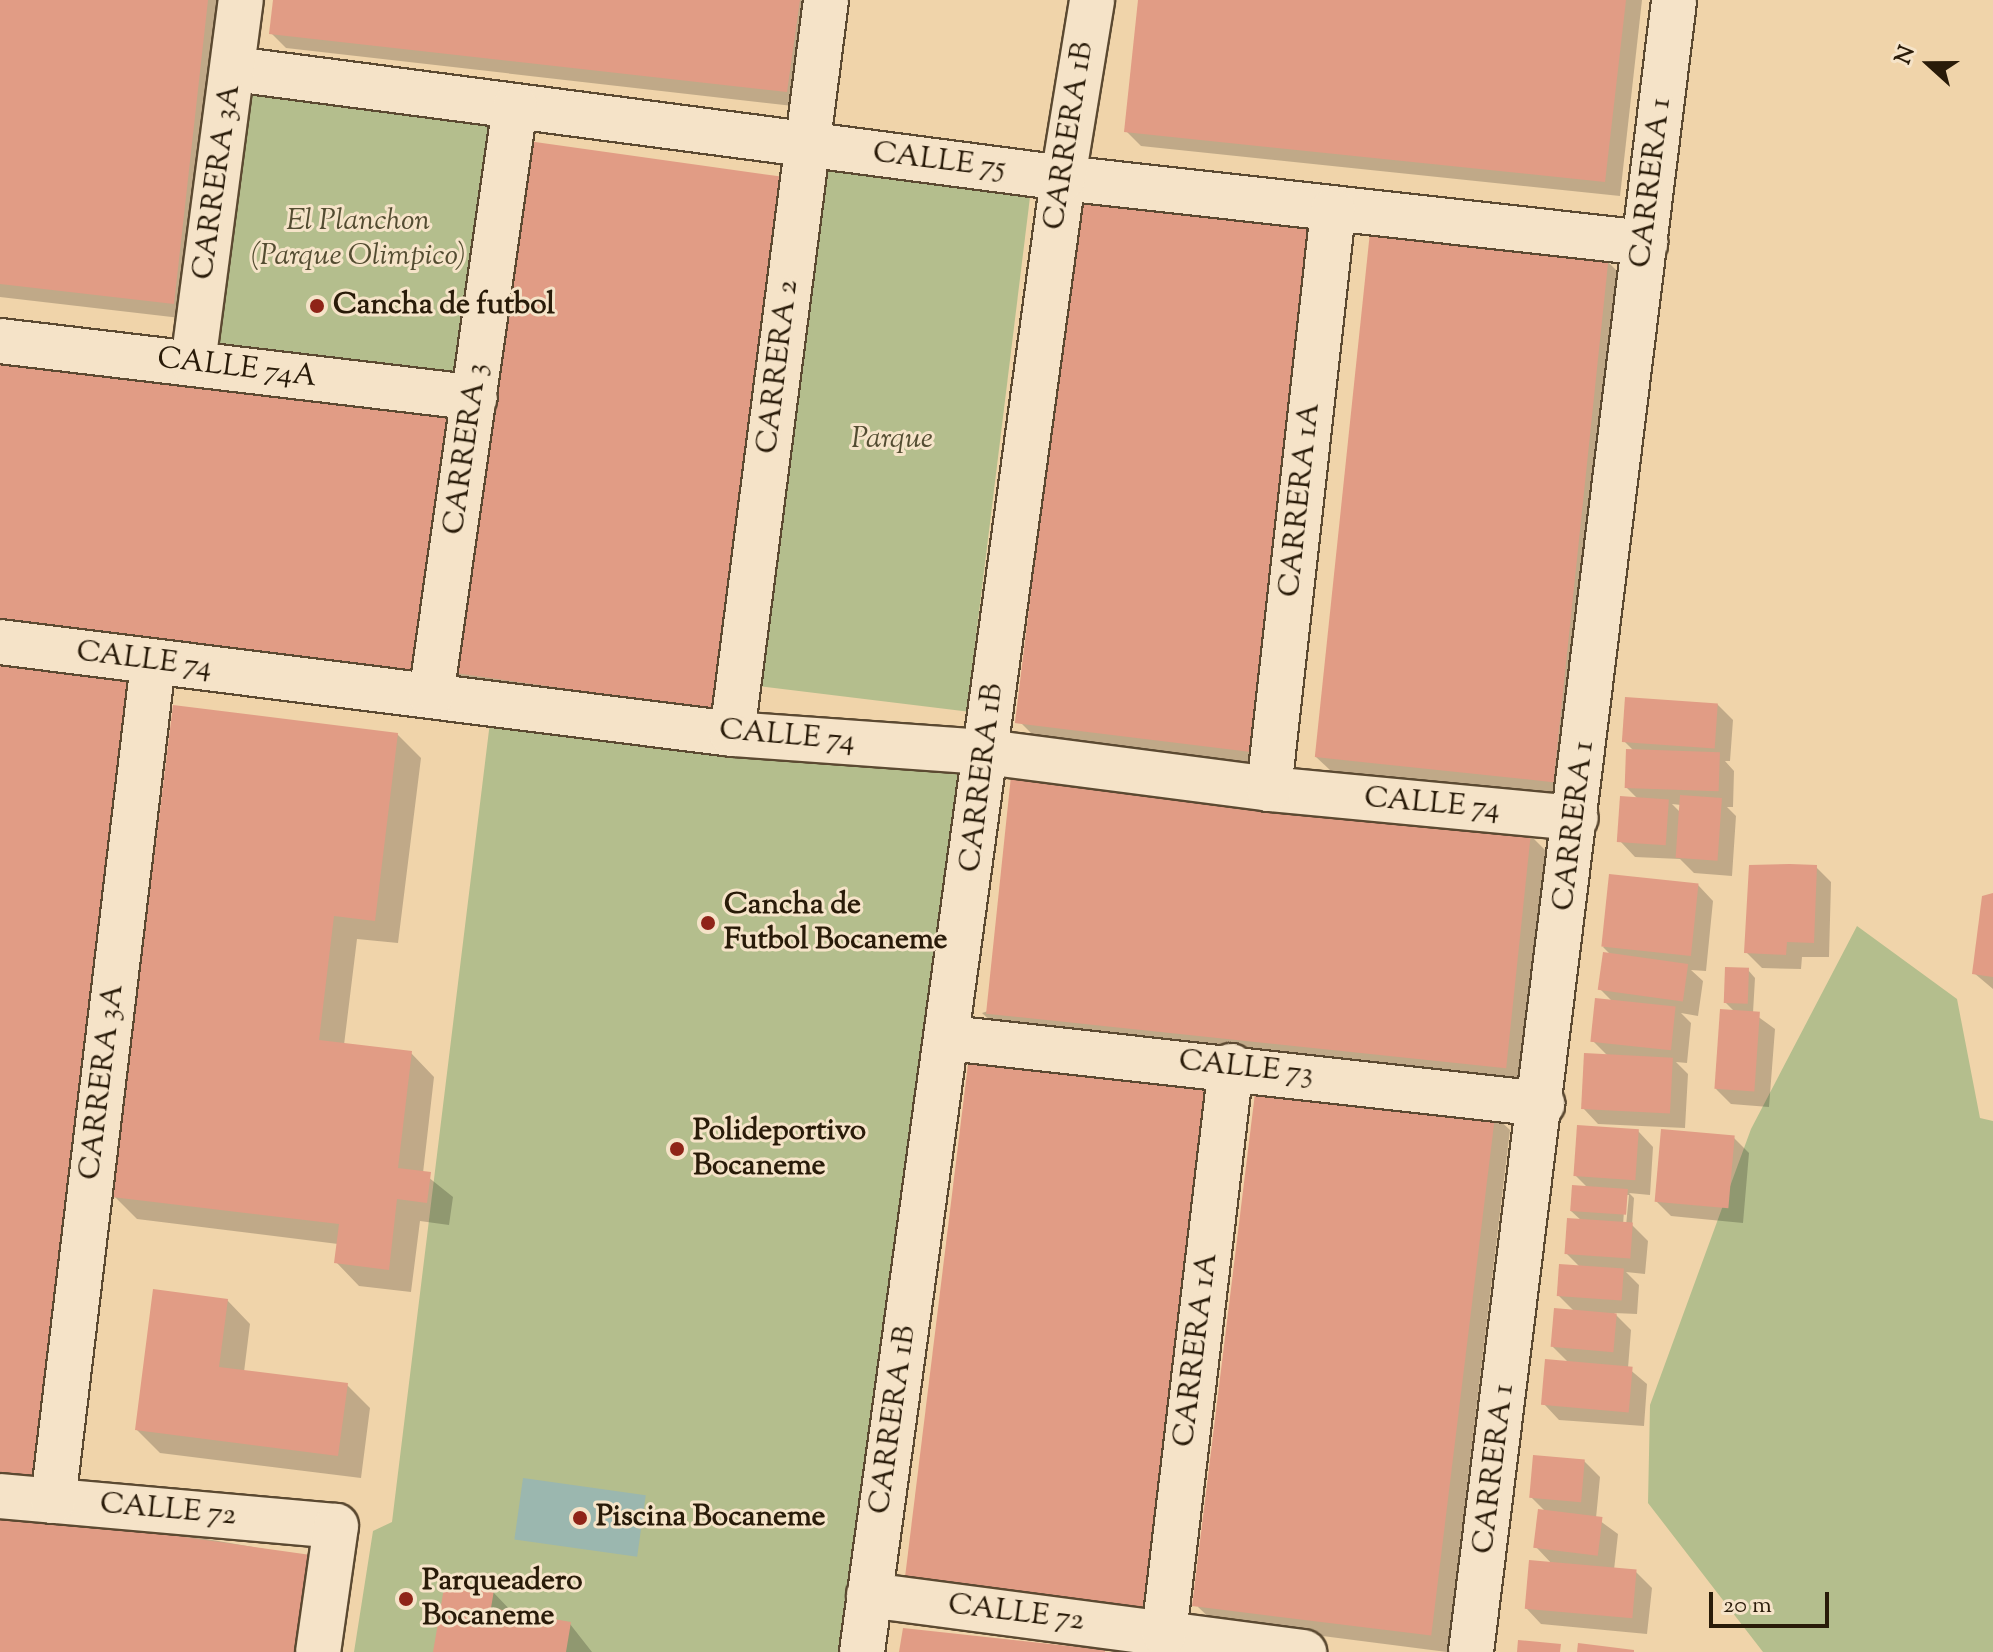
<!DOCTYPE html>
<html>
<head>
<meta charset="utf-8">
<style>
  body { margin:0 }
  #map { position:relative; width:1993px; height:1652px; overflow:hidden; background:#f0d4aa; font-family:"Sorts Mill Goudy",serif }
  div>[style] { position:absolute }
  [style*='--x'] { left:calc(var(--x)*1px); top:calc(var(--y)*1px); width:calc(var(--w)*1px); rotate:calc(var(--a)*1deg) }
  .green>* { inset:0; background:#b4be8d; transform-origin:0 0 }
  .water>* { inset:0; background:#9bb7af; transform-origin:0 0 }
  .shadow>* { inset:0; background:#0003 }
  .building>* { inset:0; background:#e19c85; transform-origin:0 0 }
  .roads { filter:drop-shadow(2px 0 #5b4931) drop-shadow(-2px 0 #5b4931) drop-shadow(0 2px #5b4931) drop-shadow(0 -2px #5b4931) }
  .minor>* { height:44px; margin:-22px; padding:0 22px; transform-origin:22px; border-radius:22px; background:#f5e3c8 }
  .dots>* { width:22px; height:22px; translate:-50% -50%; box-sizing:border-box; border:4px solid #f5e3c8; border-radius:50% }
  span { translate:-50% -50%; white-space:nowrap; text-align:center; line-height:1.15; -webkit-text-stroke:6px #f5e3c8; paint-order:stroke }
  .street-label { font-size:30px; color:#291b09 }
  .park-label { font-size:30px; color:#534c31; font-style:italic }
  .poi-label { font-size:30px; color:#291b09; font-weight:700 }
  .left { translate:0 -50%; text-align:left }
  .north { position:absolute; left:1889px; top:24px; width:80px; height:80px; -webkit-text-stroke:6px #f5e3c8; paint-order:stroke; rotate:291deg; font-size:22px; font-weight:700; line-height:32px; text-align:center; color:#291b09 }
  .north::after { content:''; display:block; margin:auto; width:28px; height:36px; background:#291b09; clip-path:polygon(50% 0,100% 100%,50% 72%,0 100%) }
  .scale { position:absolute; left:1709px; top:1592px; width:120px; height:36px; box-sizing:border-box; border:4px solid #291b09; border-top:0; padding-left:10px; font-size:24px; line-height:28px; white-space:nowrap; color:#291b09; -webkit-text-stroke:6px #f5e3c8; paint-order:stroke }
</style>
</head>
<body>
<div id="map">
  <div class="green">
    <i style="left:248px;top:90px;width:260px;height:265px;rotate:8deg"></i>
    <i style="left:823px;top:168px;width:209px;height:522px;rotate:7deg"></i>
    <i style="clip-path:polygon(490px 722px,972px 776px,843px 1652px,354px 1652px,373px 1531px,392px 1522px)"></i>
    <i style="clip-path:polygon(1857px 926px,1957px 999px,1980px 1118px,1993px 1121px,1993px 1652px,1763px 1652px,1648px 1503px,1650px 1405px,1751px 1129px)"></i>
  </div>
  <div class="water">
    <i style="left:523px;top:1478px;width:124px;height:62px;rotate:8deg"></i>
  </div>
  <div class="shadow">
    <i style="clip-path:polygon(0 0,225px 0,189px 319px,0 297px)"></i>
    <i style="clip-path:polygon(275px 0,817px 0,802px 107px,286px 48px,271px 33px)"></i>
    <i style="clip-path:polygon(1140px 0,1642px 0,1620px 196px,1141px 146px,1126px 131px)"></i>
    <i style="clip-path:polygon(788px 178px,726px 728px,471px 688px,455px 673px)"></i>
    <i style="clip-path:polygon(1080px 204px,1269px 767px,1037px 739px,1021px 723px)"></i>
    <i style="clip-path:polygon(1607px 261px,1623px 277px,1564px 796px,1331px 771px,1315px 756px)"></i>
    <i style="clip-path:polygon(evenodd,1717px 704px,1733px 720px,1730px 761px,1725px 761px,1734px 771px,1733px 807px,1727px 807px,1736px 816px,1732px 876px,1694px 873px,1680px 859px,1635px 857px,1620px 841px,1638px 799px,1626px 787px,1634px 751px,1624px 741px,1717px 704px,1672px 804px,1681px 805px,1681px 813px,1672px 804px)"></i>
    <i style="clip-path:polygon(397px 734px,421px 758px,398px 943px,357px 939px,344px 1045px,411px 1053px,434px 1077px,423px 1173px,453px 1197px,449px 1225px,420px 1221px,411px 1292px,359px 1286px,336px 1262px,338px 1244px,137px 1219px,114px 1196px)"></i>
    <i style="clip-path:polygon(1530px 835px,1546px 851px,1518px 1089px,998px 1028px,982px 1013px)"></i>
    <i style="clip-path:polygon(1816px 867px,1831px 882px,1829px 957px,1802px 957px,1801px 969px,1762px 968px,1746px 952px)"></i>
    <i style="clip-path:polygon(1698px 885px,1713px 901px,1706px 971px,1691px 970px,1703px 981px,1698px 1016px,1681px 1013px,1691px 1023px,1687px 1063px,1676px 1062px,1688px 1074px,1685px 1128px,1598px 1124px,1583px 1108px,1608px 1056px,1593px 1041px,1613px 1002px,1600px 989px,1612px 956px,1603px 947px)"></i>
    <i style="clip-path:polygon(1993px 895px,1993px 989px,1974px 973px)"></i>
    <i style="clip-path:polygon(1748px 970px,1755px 978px,1753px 1013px,1775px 1029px,1769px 1107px,1731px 1104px,1716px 1089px,1735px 1012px,1725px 1002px)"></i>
    <i style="clip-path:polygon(1494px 1115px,1510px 1130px,1447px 1652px,1214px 1622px,1198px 1607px)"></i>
    <i style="clip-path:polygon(evenodd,1638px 1131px,1653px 1147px,1650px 1195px,1629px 1193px,1634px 1198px,1632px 1225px,1648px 1241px,1645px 1274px,1626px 1272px,1639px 1285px,1637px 1314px,1614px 1313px,1631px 1330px,1628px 1368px,1647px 1384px,1644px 1426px,1559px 1420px,1544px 1404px,1569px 1363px,1553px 1347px,1575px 1312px,1558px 1295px,1580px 1267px,1566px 1253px,1582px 1221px,1571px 1211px,1588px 1188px,1575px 1175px,1638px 1131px,1625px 1195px,1629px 1195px,1626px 1226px,1623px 1226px,1625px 1195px)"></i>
    <i style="clip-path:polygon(1734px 1138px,1749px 1153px,1743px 1223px,1671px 1216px,1656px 1201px)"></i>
    <i style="clip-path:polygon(227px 1300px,250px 1324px,244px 1372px,347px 1385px,370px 1408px,361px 1478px,160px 1453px,137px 1430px)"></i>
    <i style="clip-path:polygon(1584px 1461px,1600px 1477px,1596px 1518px,1618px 1534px,1614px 1570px,1636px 1572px,1652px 1588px,1647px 1634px,1541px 1624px,1526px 1608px,1553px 1565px,1536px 1547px,1546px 1512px,1531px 1497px)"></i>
    <i style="clip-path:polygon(0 1516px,183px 1535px,317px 1558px,0 1652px)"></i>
    <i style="clip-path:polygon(493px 1592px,515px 1615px,570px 1624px,592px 1652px,435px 1652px)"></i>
  </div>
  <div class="building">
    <i style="clip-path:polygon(0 0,208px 0,174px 304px,0 284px)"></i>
    <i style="clip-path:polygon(273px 0,800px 0,787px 92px,269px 34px)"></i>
    <i style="clip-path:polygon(1138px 0,1626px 0,1605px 182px,1124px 132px)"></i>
    <i style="left:528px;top:141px;width:263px;height:537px;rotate:8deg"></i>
    <i style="left:1079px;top:201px;width:240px;height:526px;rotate:7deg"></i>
    <i style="left:1370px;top:232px;width:240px;height:528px;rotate:6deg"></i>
    <i style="left:0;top:356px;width:461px;height:270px;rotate:7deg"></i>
    <i style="clip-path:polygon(0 652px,133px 668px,39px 1491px,0 1487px)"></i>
    <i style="left:1625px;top:697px;width:93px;height:45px;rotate:4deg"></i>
    <i style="clip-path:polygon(173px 705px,398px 733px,375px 921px,334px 916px,319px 1040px,412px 1051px,398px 1168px,431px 1172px,427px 1203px,397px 1199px,389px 1270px,334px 1263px,339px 1224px,112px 1197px)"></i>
    <i style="left:1626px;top:749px;width:94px;height:39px;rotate:2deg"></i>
    <i style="left:1011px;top:776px;width:523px;height:239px;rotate:6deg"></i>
    <i style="left:1680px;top:795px;width:42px;height:63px;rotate:4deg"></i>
    <i style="left:1620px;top:796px;width:49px;height:46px;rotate:4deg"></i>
    <i style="clip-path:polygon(1790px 864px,1817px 865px,1814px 943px,1787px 942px,1786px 955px,1744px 953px,1749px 865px)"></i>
    <i style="left:1609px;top:874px;width:90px;height:73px;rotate:6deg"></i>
    <i style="clip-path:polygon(1993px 893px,1993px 977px,1972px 974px,1982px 896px)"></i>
    <i style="left:1603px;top:952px;width:86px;height:38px;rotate:8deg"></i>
    <i style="left:1725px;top:967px;width:24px;height:36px;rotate:2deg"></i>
    <i style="left:1595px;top:998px;width:81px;height:44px;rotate:6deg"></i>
    <i style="left:1720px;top:1009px;width:40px;height:80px;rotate:4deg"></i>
    <i style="left:1584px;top:1053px;width:89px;height:56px;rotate:3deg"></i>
    <i style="left:969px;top:1056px;width:242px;height:526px;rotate:7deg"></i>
    <i style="left:1256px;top:1085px;width:241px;height:525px;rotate:7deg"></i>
    <i style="left:1577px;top:1125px;width:62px;height:51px;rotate:4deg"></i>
    <i style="left:1661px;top:1129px;width:74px;height:73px;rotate:5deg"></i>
    <i style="left:1572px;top:1185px;width:56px;height:26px;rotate:4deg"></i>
    <i style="left:1567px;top:1218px;width:66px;height:36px;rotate:4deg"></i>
    <i style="left:1559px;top:1264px;width:65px;height:32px;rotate:4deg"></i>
    <i style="clip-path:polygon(153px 1289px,228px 1299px,219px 1367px,348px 1383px,338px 1456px,135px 1430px)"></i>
    <i style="left:1554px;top:1308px;width:63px;height:39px;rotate:5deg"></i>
    <i style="left:1545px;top:1359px;width:88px;height:46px;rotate:5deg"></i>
    <i style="left:1533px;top:1455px;width:52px;height:43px;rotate:5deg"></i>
    <i style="left:1538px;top:1509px;width:65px;height:39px;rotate:7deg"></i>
    <i style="clip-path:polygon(0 1511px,318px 1556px,304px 1652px,0 1652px)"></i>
    <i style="left:1529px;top:1560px;width:108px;height:49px;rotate:5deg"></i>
    <i style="clip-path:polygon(445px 1582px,494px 1590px,491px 1608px,571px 1622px,566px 1652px,433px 1652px)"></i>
    <i style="clip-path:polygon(903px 1628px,1105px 1650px,1105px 1652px,899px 1652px)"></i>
    <i style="clip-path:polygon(1518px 1640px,1561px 1644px,1560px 1652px,1517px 1652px)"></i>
    <i style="clip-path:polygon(1578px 1643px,1634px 1650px,1634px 1652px,1577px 1652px)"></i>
  </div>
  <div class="roads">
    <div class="minor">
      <i style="--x:234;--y:69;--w:836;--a:7.49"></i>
      <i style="--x:1063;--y:178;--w:586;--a:6.37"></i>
      <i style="--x:0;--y:341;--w:478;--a:6.8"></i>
      <i style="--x:193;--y:363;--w:366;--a:-82.5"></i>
      <i style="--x:0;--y:642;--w:738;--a:7.16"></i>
      <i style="--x:732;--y:734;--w:255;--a:4.1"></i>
      <i style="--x:986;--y:752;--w:285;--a:7.4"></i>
      <i style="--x:1269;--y:789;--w:308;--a:5.4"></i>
      <i style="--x:431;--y:696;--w:596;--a:-81.9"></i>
      <i style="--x:732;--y:734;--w:740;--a:-82.7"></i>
      <i style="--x:1269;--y:789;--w:582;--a:-83.68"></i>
      <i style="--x:949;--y:1038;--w:597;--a:6.35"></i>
      <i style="--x:0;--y:1496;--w:337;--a:5.1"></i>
      <i style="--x:336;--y:1526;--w:127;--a:98.1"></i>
      <i style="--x:53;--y:1501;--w:844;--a:-83.19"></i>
      <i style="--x:869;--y:1595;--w:439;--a:7.5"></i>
      <i style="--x:1164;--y:1633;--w:571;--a:-83.26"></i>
      <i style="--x:862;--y:1652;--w:1488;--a:-82.23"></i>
      <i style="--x:1063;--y:178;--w:180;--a:-80.7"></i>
      <i style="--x:1471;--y:1652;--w:1664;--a:-82.99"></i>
    </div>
  </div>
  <div class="dots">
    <i style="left:317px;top:306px;background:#8f2418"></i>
    <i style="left:708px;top:923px;background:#8f2418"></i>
    <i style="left:677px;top:1149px;background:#8f2418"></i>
    <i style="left:580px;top:1518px;background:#8f2418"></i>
    <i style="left:406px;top:1599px;background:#8f2418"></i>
  </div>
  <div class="street-label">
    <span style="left:1070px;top:136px;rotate:-81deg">CARRERA 1B</span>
    <span style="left:939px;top:162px;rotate:7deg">CALLE 75</span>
    <span style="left:218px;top:182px;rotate:-82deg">CARRERA 3A</span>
    <span style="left:1652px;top:183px;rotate:-83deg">CARRERA 1</span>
    <span style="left:779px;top:367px;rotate:-83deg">CARRERA 2</span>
    <span style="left:237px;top:369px;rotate:7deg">CALLE 74A</span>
    <span style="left:467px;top:449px;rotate:-82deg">CARRERA 3</span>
    <span style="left:1301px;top:500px;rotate:-84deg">CARRERA 1A</span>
    <span style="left:144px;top:661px;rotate:7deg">CALLE 74</span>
    <span style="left:787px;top:737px;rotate:5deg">CALLE 74</span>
    <span style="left:983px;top:778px;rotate:-83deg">CARRERA 1B</span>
    <span style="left:1432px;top:805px;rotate:5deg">CALLE 74</span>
    <span style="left:1575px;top:826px;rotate:-83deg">CARRERA 1</span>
    <span style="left:1246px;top:1069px;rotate:6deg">CALLE 73</span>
    <span style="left:103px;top:1082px;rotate:-83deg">CARRERA 3A</span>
    <span style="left:1197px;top:1350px;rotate:-83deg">CARRERA 1A</span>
    <span style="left:894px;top:1420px;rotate:-82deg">CARRERA 1B</span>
    <span style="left:1495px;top:1469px;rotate:-83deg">CARRERA 1</span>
    <span style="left:168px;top:1511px;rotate:5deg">CALLE 72</span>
    <span style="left:1016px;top:1614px;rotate:7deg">CALLE 72</span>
  </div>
  <div class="park-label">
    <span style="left:358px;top:239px">El Planchon<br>(Parque Olimpico)</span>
    <span style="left:892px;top:440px">Parque</span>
  </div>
  <div class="poi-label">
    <span class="left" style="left:333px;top:306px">Cancha de futbol</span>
    <span class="left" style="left:724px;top:923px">Cancha de<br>Futbol Bocaneme</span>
    <span class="left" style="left:693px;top:1149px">Polideportivo<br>Bocaneme</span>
    <span class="left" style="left:596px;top:1518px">Piscina Bocaneme</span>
    <span class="left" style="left:422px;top:1599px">Parqueadero<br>Bocaneme</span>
  </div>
  <div class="north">N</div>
  <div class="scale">20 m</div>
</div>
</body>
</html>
